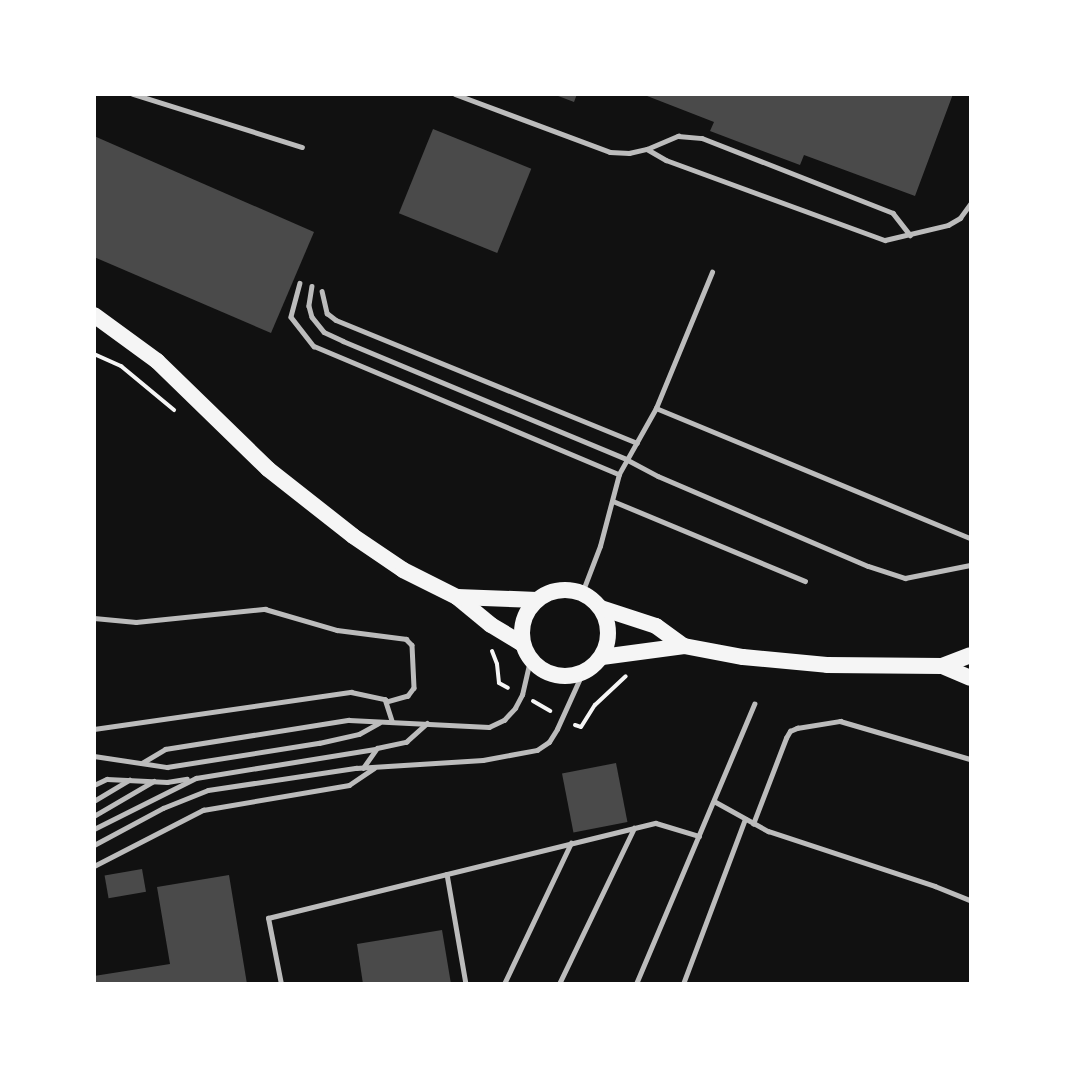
<!DOCTYPE html>
<html>
<head>
<meta charset="utf-8">
<style>
  body { margin:0 }
  #map { position:relative; width:1065px; height:1078px; overflow:hidden; background:#111; font-family:Bitter,serif }
  div>[style] { position:absolute }
  [style*='--x'] { left:calc(var(--x)*1px); top:calc(var(--y)*1px); width:calc(var(--w)*1px); rotate:calc(var(--a)*1deg) }
  .building>* { inset:0; background:#4a4a4a; transform-origin:0 0 }
  .path>* { height:4px; margin:-2px; padding:0 2px; transform-origin:2px; border-radius:2px; background:#f5f5f5 }
  .service>* { height:4.5px; margin:-2.25px; padding:0 2.25px; transform-origin:2.25px; border-radius:2.25px; background:#bcbcbc }
  .trunk>* { height:16px; margin:-8px; padding:0 8px; transform-origin:8px; border-radius:8px; background:#f5f5f5 }
  .trunk>.ring { margin:-8px; padding:0; box-sizing:content-box; background:none; border:16px solid #f5f5f5; border-radius:50% }
  span { translate:-50% -50%; white-space:nowrap; text-align:center; line-height:1.15; -webkit-text-stroke:6px #fff; paint-order:stroke }
  .frame { position:absolute; inset:0; border:96px solid #fff; pointer-events:none }
</style>
</head>
<body>
<div id="map">
  <div class="building">
    <i style="clip-path:polygon(553px 94px,577px 94px,574px 102px)"></i>
    <i style="clip-path:polygon(642px 94px,953px 94px,915px 196px,804px 155px,800px 165px,710px 131px,714px 122px)"></i>
    <i style="left:433px;top:129px;width:106px;height:91px;rotate:22deg"></i>
    <i style="clip-path:polygon(94px 136px,314px 232px,271px 333px,94px 257px)"></i>
    <i style="left:616px;top:763px;width:60px;height:55px;rotate:79deg"></i>
    <i style="left:142px;top:869px;width:23px;height:38px;rotate:80deg"></i>
    <i style="clip-path:polygon(229px 875px,247px 984px,94px 984px,94px 976px,170px 964px,157px 887px)"></i>
    <i style="clip-path:polygon(442px 930px,451px 984px,363px 984px,357px 944px)"></i>
  </div>
  <div class="path">
    <i style="--x:94;--y:354;--w:30;--a:24"></i>
    <i style="--x:121;--y:366;--w:69;--a:39.7"></i>
    <i style="--x:492;--y:651;--w:14;--a:69"></i>
    <i style="--x:497;--y:664;--w:19;--a:84"></i>
    <i style="--x:499;--y:683;--w:10;--a:29"></i>
    <i style="--x:533;--y:701;--w:20;--a:30"></i>
    <i style="--x:575;--y:725;--w:6;--a:18"></i>
    <i style="--x:581;--y:727;--w:26;--a:-58"></i>
    <i style="--x:595;--y:705;--w:42;--a:-43.1"></i>
  </div>
  <div class="service">
    <i style="--x:133;--y:94;--w:177;--a:17.4"></i>
    <i style="--x:455;--y:94;--w:165;--a:20.5"></i>
    <i style="--x:610;--y:152;--w:19;--a:3"></i>
    <i style="--x:629;--y:153;--w:18;--a:-13"></i>
    <i style="--x:647;--y:149;--w:22;--a:30"></i>
    <i style="--x:666;--y:160;--w:233;--a:20.1"></i>
    <i style="--x:885;--y:240;--w:65;--a:-13.4"></i>
    <i style="--x:948;--y:225;--w:14;--a:-30"></i>
    <i style="--x:960;--y:218;--w:17;--a:-54"></i>
    <i style="--x:647;--y:149;--w:34;--a:-23"></i>
    <i style="--x:678;--y:136;--w:24;--a:5"></i>
    <i style="--x:702;--y:138;--w:205;--a:21.4"></i>
    <i style="--x:893;--y:213;--w:28;--a:52"></i>
    <i style="--x:300;--y:283;--w:35;--a:105"></i>
    <i style="--x:291;--y:317;--w:37;--a:52"></i>
    <i style="--x:314;--y:346;--w:331;--a:22.8"></i>
    <i style="--x:312;--y:286;--w:20;--a:99"></i>
    <i style="--x:309;--y:306;--w:11;--a:75"></i>
    <i style="--x:312;--y:317;--w:19;--a:51"></i>
    <i style="--x:324;--y:332;--w:21;--a:25"></i>
    <i style="--x:343;--y:341;--w:307;--a:22.6"></i>
    <i style="--x:626;--y:459;--w:36;--a:28"></i>
    <i style="--x:658;--y:476;--w:228;--a:23.2"></i>
    <i style="--x:868;--y:566;--w:39;--a:18"></i>
    <i style="--x:905;--y:578;--w:66;--a:-11.3"></i>
    <i style="--x:322;--y:291;--w:23;--a:77"></i>
    <i style="--x:327;--y:313;--w:11;--a:38"></i>
    <i style="--x:336;--y:320;--w:325;--a:22.2"></i>
    <i style="--x:656;--y:408;--w:340;--a:22.5"></i>
    <i style="--x:613;--y:501;--w:208;--a:22.6"></i>
    <i style="--x:582;--y:593;--w:50;--a:-69"></i>
    <i style="--x:600;--y:546;--w:74;--a:-75.2"></i>
    <i style="--x:619;--y:474;--w:76;--a:-60.7"></i>
    <i style="--x:656;--y:408;--w:147;--a:-67.6"></i>
    <i style="--x:94;--y:618;--w:42;--a:5.4"></i>
    <i style="--x:136;--y:622;--w:130;--a:-5.8"></i>
    <i style="--x:265;--y:609;--w:75;--a:16.3"></i>
    <i style="--x:337;--y:630;--w:70;--a:7.4"></i>
    <i style="--x:406;--y:639;--w:8;--a:45"></i>
    <i style="--x:412;--y:645;--w:43;--a:87.3"></i>
    <i style="--x:414;--y:688;--w:10;--a:127"></i>
    <i style="--x:408;--y:696;--w:22;--a:164"></i>
    <i style="--x:94;--y:729;--w:260;--a:-8.2"></i>
    <i style="--x:351;--y:692;--w:35;--a:12"></i>
    <i style="--x:385;--y:699;--w:23;--a:72"></i>
    <i style="--x:94;--y:756;--w:74;--a:8.6"></i>
    <i style="--x:167;--y:767;--w:154;--a:-9"></i>
    <i style="--x:319;--y:743;--w:41;--a:-12.7"></i>
    <i style="--x:359;--y:734;--w:23;--a:-29"></i>
    <i style="--x:142;--y:763;--w:27;--a:-31"></i>
    <i style="--x:165;--y:749;--w:186;--a:-9"></i>
    <i style="--x:349;--y:720;--w:140;--a:2.9"></i>
    <i style="--x:489;--y:727;--w:17;--a:-25"></i>
    <i style="--x:504;--y:720;--w:16;--a:-47"></i>
    <i style="--x:515;--y:708;--w:15;--a:-62"></i>
    <i style="--x:522;--y:695;--w:37;--a:-77"></i>
    <i style="--x:363;--y:768;--w:24;--a:-55"></i>
    <i style="--x:377;--y:748;--w:30;--a:-12"></i>
    <i style="--x:406;--y:742;--w:28;--a:-42"></i>
    <i style="--x:94;--y:785;--w:14;--a:-25"></i>
    <i style="--x:107;--y:779;--w:60;--a:2.9"></i>
    <i style="--x:167;--y:782;--w:20;--a:-9"></i>
    <i style="--x:94;--y:801;--w:41;--a:-31"></i>
    <i style="--x:714;--y:801;--w:62;--a:29.1"></i>
    <i style="--x:768;--y:831;--w:176;--a:18.2"></i>
    <i style="--x:935;--y:886;--w:38;--a:22"></i>
    <i style="--x:94;--y:816;--w:69;--a:-30.3"></i>
    <i style="--x:753;--y:824;--w:92;--a:-69"></i>
    <i style="--x:786;--y:738;--w:8;--a:-60"></i>
    <i style="--x:790;--y:731;--w:8;--a:-23"></i>
    <i style="--x:797;--y:728;--w:44;--a:-9.2"></i>
    <i style="--x:840;--y:721;--w:135;--a:16.3"></i>
    <i style="--x:94;--y:829;--w:114;--a:-26.6"></i>
    <i style="--x:196;--y:778;--w:181;--a:-9.2"></i>
    <i style="--x:94;--y:845;--w:78;--a:-28.2"></i>
    <i style="--x:163;--y:808;--w:48;--a:-21.8"></i>
    <i style="--x:208;--y:790;--w:150;--a:-8.5"></i>
    <i style="--x:356;--y:768;--w:127;--a:-3.6"></i>
    <i style="--x:483;--y:760;--w:55;--a:-10.5"></i>
    <i style="--x:537;--y:750;--w:14;--a:-34"></i>
    <i style="--x:549;--y:742;--w:15;--a:-58"></i>
    <i style="--x:557;--y:729;--w:60;--a:-65.6"></i>
    <i style="--x:94;--y:866;--w:123;--a:-27.2"></i>
    <i style="--x:203;--y:810;--w:148;--a:-9.7"></i>
    <i style="--x:349;--y:785;--w:30;--a:-34"></i>
    <i style="--x:447;--y:874;--w:112;--a:80.2"></i>
    <i style="--x:281;--y:984;--w:67;--a:-101.1"></i>
    <i style="--x:268;--y:918;--w:399;--a:-13.8"></i>
    <i style="--x:656;--y:823;--w:45;--a:16.8"></i>
    <i style="--x:504;--y:984;--w:156;--a:-64.6"></i>
    <i style="--x:559;--y:984;--w:173;--a:-64.3"></i>
    <i style="--x:636;--y:984;--w:304;--a:-67.1"></i>
    <i style="--x:683;--y:984;--w:176;--a:-69.4"></i>
  </div>
  <div class="trunk">
    <i style="--x:94;--y:315;--w:78;--a:36.1"></i>
    <i style="--x:157;--y:361;--w:155;--a:44.2"></i>
    <i style="--x:268;--y:469;--w:108;--a:38.2"></i>
    <i style="--x:353;--y:536;--w:60;--a:34.2"></i>
    <i style="--x:403;--y:570;--w:60;--a:26.6"></i>
    <i style="--x:457;--y:597;--w:44;--a:39.5"></i>
    <i style="--x:491;--y:625;--w:37;--a:31"></i>
    <i class="ring" style="left:522px;top:590px;width:70px;height:70px"></i>
    <i style="--x:457;--y:597;--w:80;--a:2.1"></i>
    <i style="--x:601;--y:608;--w:58;--a:18.1"></i>
    <i style="--x:656;--y:626;--w:34;--a:36"></i>
    <i style="--x:684;--y:646;--w:60;--a:10.6"></i>
    <i style="--x:743;--y:657;--w:84;--a:5.4"></i>
    <i style="--x:827;--y:665;--w:115;--a:0.5"></i>
    <i style="--x:942;--y:666;--w:30;--a:23"></i>
    <i style="--x:602;--y:657;--w:83;--a:-7.6"></i>
    <i style="--x:942;--y:666;--w:30;--a:-21"></i>
  </div>
  <div class="frame"></div>
</div>
</body>
</html>
